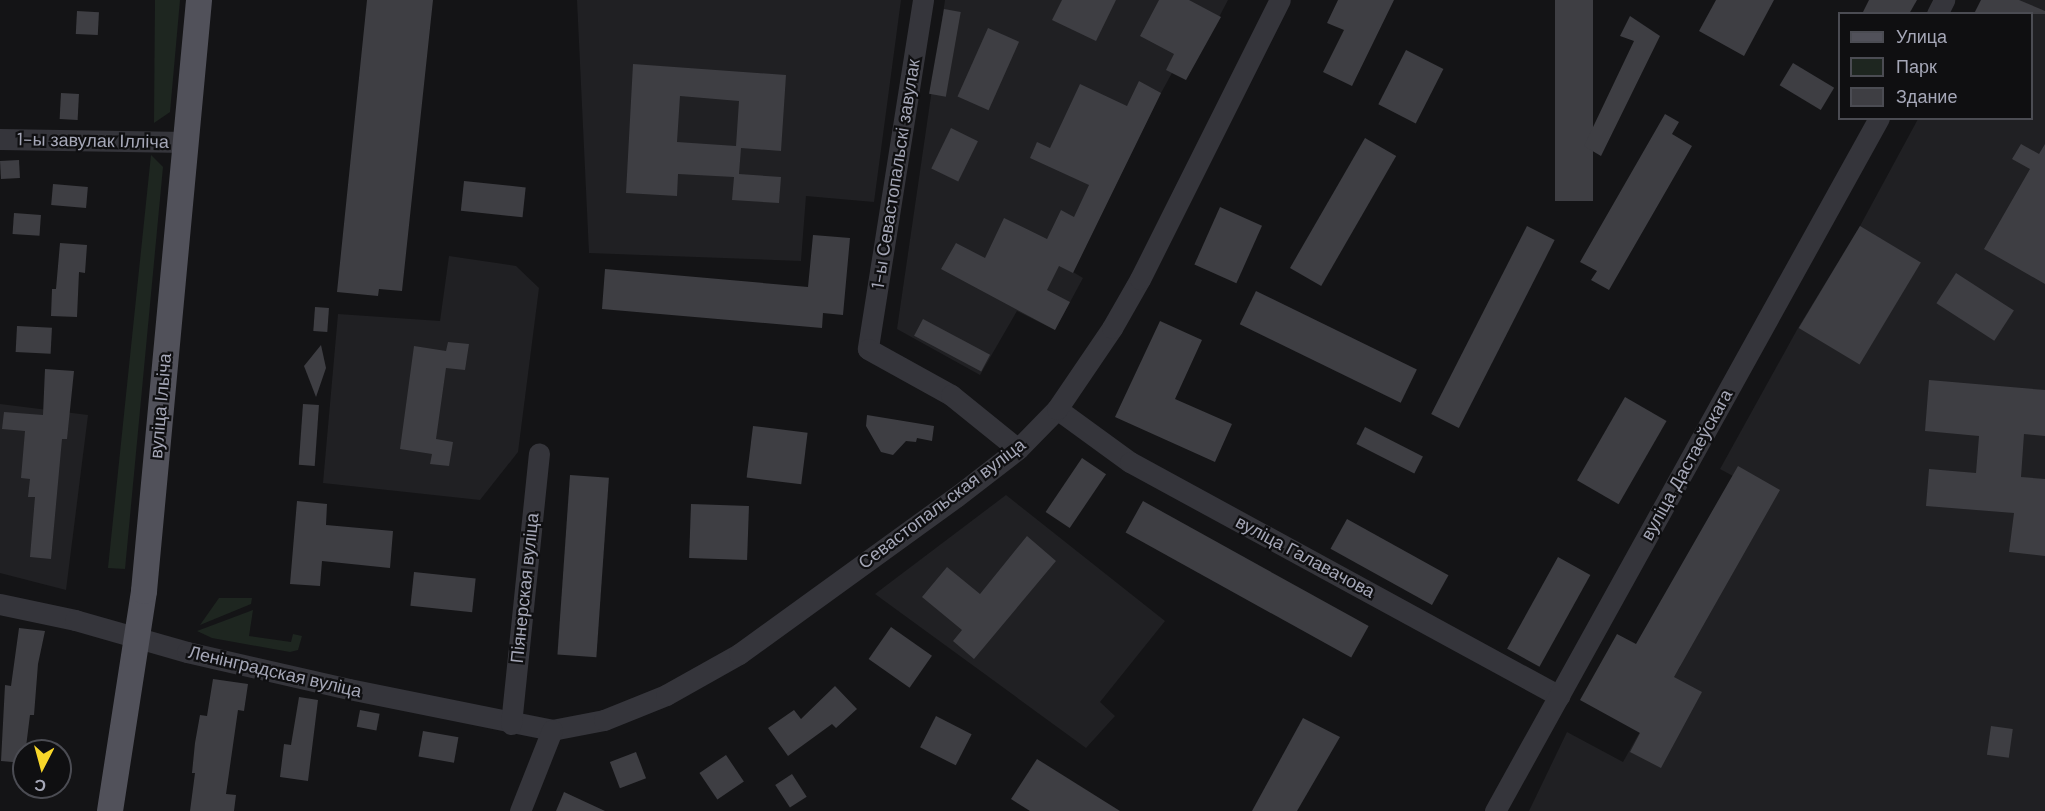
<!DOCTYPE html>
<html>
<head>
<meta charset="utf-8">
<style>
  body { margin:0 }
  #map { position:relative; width:2045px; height:811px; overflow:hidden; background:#141416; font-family:"DM Sans",sans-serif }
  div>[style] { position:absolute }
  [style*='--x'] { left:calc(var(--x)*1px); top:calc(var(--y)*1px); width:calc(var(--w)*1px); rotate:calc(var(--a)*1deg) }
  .built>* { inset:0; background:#202023 }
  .green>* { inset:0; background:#1e2620 }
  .building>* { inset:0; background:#3e3e43; transform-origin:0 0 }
  .minor>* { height:21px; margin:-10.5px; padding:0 10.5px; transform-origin:10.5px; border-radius:10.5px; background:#35353b }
  .major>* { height:26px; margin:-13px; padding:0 13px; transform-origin:13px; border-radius:13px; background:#51515a }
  span { translate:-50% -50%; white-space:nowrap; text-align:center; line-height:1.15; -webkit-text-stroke:4.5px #0f0f11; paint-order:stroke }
  .street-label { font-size:18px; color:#a5a7b7 }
  .legend { position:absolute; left:1838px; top:12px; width:195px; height:108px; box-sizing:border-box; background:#0f0f11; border:2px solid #4b4c53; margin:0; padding:8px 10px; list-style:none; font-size:18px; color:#a5a7b7 }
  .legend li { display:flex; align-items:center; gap:12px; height:30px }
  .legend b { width:30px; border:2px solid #4b4c53 }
  .north { position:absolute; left:12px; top:739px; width:60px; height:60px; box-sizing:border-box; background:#0f0f11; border:2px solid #4b4c53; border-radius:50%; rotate:186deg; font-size:16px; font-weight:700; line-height:24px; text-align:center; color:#a5a7b7 }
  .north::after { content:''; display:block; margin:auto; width:21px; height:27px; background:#f8d72a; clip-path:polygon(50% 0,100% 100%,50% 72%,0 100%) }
</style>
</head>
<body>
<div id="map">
  <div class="built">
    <i style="clip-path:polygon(577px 0,901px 0,874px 202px,806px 196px,801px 261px,589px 253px)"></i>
    <i style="clip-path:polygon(945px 0,1228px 0,1186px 80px,1172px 73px,1161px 93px,1073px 272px,1083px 278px,1055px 330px,1017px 311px,980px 375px,897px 329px)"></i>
    <i style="clip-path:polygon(1981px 0,2045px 0,2045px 811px,1529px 811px,1567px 732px,1623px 762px,1671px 676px,1679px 669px,1733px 476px,1720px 469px,1798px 328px,1860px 226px,1918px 119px,2032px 118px,2032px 14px,1974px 13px)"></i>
    <i style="clip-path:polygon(449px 256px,516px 266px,539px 288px,518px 452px,480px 500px,323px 483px,338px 314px,440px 321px)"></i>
    <i style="clip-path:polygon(0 404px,88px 415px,66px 590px,0 573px)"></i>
    <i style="clip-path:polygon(1006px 495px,1165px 621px,1100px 702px,1115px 716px,1086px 748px,875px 594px)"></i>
  </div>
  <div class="green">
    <i style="clip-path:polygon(155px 0,180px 0,170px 112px,154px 123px)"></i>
    <i style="clip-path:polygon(151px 155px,163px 167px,125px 569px,108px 568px)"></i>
    <i style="clip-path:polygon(219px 598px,252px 598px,251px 604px,200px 625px)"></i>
    <i style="clip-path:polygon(253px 610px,249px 636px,291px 642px,293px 634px,302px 636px,298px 650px,290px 652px,212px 638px,197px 631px)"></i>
  </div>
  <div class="building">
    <i style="clip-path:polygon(367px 0,433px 0,402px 291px,379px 289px,378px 296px,337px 292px)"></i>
    <i style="clip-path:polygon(1062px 0,1116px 0,1096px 41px,1052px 20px)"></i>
    <i style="clip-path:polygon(1159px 0,1189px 0,1221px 17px,1186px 80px,1166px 70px,1174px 54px,1140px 36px)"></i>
    <i style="clip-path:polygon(1338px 0,1394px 0,1352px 86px,1323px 72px,1344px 30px,1327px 23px)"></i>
    <i style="left:1555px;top:0;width:38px;height:201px"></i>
    <i style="clip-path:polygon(1716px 0,1774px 0,1744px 56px,1699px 31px)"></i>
    <i style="clip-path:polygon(1869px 0,1917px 0,1909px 14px,1862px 14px)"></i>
    <i style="clip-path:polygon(1981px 0,2019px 0,2045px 11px,2045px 14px,1974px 14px)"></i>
    <i style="left:944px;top:9px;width:17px;height:86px;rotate:10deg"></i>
    <i style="left:77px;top:11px;width:22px;height:23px;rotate:3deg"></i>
    <i style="clip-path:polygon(1630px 16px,1660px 36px,1601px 156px,1584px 146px,1634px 41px,1620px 36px)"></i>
    <i style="left:988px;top:28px;width:34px;height:75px;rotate:24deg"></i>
    <i style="left:1406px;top:50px;width:42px;height:61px;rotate:27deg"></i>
    <i style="left:1793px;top:63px;width:48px;height:26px;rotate:31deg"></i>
    <i style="clip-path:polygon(evenodd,633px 64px,786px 75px,781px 151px,741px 148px,739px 174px,781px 177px,779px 203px,732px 200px,734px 177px,678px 174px,677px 196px,626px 193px,633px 64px,680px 96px,739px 101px,736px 146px,677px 142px,680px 96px)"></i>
    <i style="clip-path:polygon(1139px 81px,1161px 93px,1073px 273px,1059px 266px,1047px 290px,1070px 302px,1055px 330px,941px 269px,956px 243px,985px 258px,1004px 218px,1047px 239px,1061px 210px,1074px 217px,1089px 185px,1030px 158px,1037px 142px,1050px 148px,1080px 84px,1127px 106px)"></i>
    <i style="left:61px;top:93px;width:18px;height:26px;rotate:3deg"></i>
    <i style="clip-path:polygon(1665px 114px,1679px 122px,1672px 134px,1692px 146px,1609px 290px,1591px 280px,1597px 271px,1580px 262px)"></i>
    <i style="left:951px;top:128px;width:30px;height:45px;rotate:26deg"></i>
    <i style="left:1365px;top:138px;width:36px;height:150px;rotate:30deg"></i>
    <i style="clip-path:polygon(2021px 144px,2039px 154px,2045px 144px,2045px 284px,1984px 249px,2030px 169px,2012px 159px)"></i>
    <i style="left:19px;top:160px;width:18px;height:19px;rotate:87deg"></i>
    <i style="left:464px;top:181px;width:62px;height:30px;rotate:6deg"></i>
    <i style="left:53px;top:184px;width:35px;height:21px;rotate:5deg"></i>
    <i style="left:1220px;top:207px;width:46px;height:63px;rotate:24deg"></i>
    <i style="left:14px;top:213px;width:27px;height:21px;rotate:4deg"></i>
    <i style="left:1527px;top:226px;width:31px;height:211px;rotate:27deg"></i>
    <i style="left:1860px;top:226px;width:71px;height:119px;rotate:31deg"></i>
    <i style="clip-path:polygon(813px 235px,850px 238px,843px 315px,823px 313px,822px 328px,602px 309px,605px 269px,808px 287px)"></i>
    <i style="clip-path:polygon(60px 243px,87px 245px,85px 273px,79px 272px,77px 317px,51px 316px,52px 289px,56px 289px)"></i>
    <i style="left:1956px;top:273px;width:69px;height:36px;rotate:33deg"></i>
    <i style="left:1256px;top:291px;width:179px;height:37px;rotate:26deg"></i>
    <i style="left:315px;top:307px;width:14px;height:24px;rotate:4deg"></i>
    <i style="left:923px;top:319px;width:76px;height:19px;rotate:28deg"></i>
    <i style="clip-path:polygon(1160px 321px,1202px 340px,1175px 399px,1232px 424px,1215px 462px,1115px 417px)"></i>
    <i style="left:17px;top:326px;width:35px;height:26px;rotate:3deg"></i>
    <i style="clip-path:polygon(448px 342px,469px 344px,465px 370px,446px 368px,436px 439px,453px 442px,449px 466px,430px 464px,432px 454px,400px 449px,414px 346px,446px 351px)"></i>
    <i style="clip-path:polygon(321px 345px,326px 368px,316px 397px,304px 366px)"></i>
    <i style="clip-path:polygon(45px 369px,74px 371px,67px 439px,62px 439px,51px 559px,30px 557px,35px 497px,28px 497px,30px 479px,21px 478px,25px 431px,2px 429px,4px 412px,43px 415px)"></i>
    <i style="clip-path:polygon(1929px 380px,2045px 390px,2045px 436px,2024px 434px,2021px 477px,2045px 479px,2045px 556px,2009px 552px,2014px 513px,1926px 506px,1929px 469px,1976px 473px,1979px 436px,1925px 431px)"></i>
    <i style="left:1625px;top:397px;width:48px;height:96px;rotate:30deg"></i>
    <i style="left:303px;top:404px;width:16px;height:61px;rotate:4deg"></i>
    <i style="clip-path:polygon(867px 415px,934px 426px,932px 441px,917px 438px,916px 442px,906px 441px,893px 455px,881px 452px,866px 426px)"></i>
    <i style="left:753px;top:426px;width:55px;height:52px;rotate:7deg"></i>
    <i style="left:1365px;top:427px;width:65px;height:19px;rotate:27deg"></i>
    <i style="left:1082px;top:458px;width:29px;height:65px;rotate:34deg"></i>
    <i style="clip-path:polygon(1738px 466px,1780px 490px,1674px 677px,1702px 692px,1661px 768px,1630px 752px,1640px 733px,1580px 700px,1617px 634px,1636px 644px)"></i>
    <i style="left:570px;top:475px;width:39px;height:180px;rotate:4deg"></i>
    <i style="clip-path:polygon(297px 501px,327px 504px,326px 525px,393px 531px,390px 568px,322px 561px,320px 586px,290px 584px)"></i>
    <i style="left:1143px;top:501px;width:258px;height:36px;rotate:29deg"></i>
    <i style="left:691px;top:504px;width:58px;height:54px;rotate:2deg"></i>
    <i style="left:1347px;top:519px;width:116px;height:34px;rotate:29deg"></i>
    <i style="clip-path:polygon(1027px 536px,1056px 561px,974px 659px,953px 641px,962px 630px,922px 597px,947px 567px,980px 594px)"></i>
    <i style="left:1558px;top:557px;width:37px;height:105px;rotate:29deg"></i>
    <i style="left:414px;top:572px;width:62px;height:34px;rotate:6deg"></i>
    <i style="left:891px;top:627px;width:50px;height:39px;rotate:35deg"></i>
    <i style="clip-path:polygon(19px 628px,45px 631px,38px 664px,34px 715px,30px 715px,24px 763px,1px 761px,5px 685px,11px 686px)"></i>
    <i style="clip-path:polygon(213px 679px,248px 684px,244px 711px,238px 710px,226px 794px,236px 795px,234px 811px,190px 811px,195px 773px,192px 773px,195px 743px,200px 715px,207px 716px)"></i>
    <i style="clip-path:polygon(835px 686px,857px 709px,836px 728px,832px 724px,788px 756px,768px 728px,794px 710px,801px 719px)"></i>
    <i style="clip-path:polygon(299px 697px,318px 700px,308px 781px,280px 777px,284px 744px,291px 745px)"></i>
    <i style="left:360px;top:710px;width:20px;height:17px;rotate:11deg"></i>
    <i style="left:936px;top:716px;width:40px;height:35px;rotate:27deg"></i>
    <i style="clip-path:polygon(1303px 718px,1340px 737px,1297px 811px,1252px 811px)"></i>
    <i style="left:1991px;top:726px;width:22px;height:29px;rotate:8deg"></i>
    <i style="left:423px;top:731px;width:36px;height:26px;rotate:10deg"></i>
    <i style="left:636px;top:752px;width:28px;height:28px;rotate:69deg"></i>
    <i style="left:726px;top:755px;width:32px;height:32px;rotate:56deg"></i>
    <i style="clip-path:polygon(1037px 759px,1120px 811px,1030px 811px,1011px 799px)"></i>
    <i style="left:792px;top:774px;width:27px;height:20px;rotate:57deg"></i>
    <i style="clip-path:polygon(564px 792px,605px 811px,556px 811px)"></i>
  </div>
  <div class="minor">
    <i style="--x:923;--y:0;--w:353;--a:99"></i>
    <i style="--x:868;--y:349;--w:95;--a:29"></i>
    <i style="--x:951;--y:395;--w:86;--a:38.9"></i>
    <i style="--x:1937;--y:14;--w:16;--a:-63"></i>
    <i style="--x:0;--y:139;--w:186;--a:0.9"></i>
    <i style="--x:1057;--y:409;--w:90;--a:36"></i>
    <i style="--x:1130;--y:462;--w:489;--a:28.6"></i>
    <i style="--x:0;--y:604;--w:77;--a:12"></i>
    <i style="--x:75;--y:620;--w:116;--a:15.9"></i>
    <i style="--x:187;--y:652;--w:166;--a:12.9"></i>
    <i style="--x:349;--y:689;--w:207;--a:11.4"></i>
    <i style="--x:552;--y:730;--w:53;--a:-10.9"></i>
    <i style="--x:604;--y:720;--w:67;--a:-22"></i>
    <i style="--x:666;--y:695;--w:84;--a:-29.3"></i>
    <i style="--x:739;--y:654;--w:268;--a:-35.9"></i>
    <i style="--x:956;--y:497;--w:78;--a:-37.7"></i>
    <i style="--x:1018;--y:449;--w:56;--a:-45.7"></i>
    <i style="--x:1057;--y:409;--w:98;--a:-55.8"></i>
    <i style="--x:1112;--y:328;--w:56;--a:-60.3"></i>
    <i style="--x:1140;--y:279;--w:312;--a:-63.4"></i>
    <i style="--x:511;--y:724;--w:272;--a:-84.1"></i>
    <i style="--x:520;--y:811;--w:87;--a:-68.4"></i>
    <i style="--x:1495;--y:811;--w:792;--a:-61.01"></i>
  </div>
  <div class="major">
    <i style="--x:110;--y:811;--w:223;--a:-81.2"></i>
    <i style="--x:144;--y:591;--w:594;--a:-84.68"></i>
  </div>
  <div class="street-label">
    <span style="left:93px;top:141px;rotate:1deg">1-ы завулак Ілліча</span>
    <span style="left:896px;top:174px;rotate:-81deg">1-ы Севастопальскі завулак</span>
    <span style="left:161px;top:406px;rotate:-85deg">вуліца Ільіча</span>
    <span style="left:1687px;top:465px;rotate:-61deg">вуліца Дастаеўскага</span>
    <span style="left:942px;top:504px;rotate:-37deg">Севастопальская вуліца</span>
    <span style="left:1305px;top:557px;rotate:28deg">вуліца Галавачова</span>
    <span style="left:525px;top:588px;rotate:-84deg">Піянерская вуліца</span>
    <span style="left:275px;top:672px;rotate:13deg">Ленінградская вуліца</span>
  </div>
  <ul class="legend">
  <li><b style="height:8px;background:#51515a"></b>Улица</li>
  <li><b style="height:16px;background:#1e2620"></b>Парк</li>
  <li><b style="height:16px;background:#3e3e43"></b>Здание</li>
  </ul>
  <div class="north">С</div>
</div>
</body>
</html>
